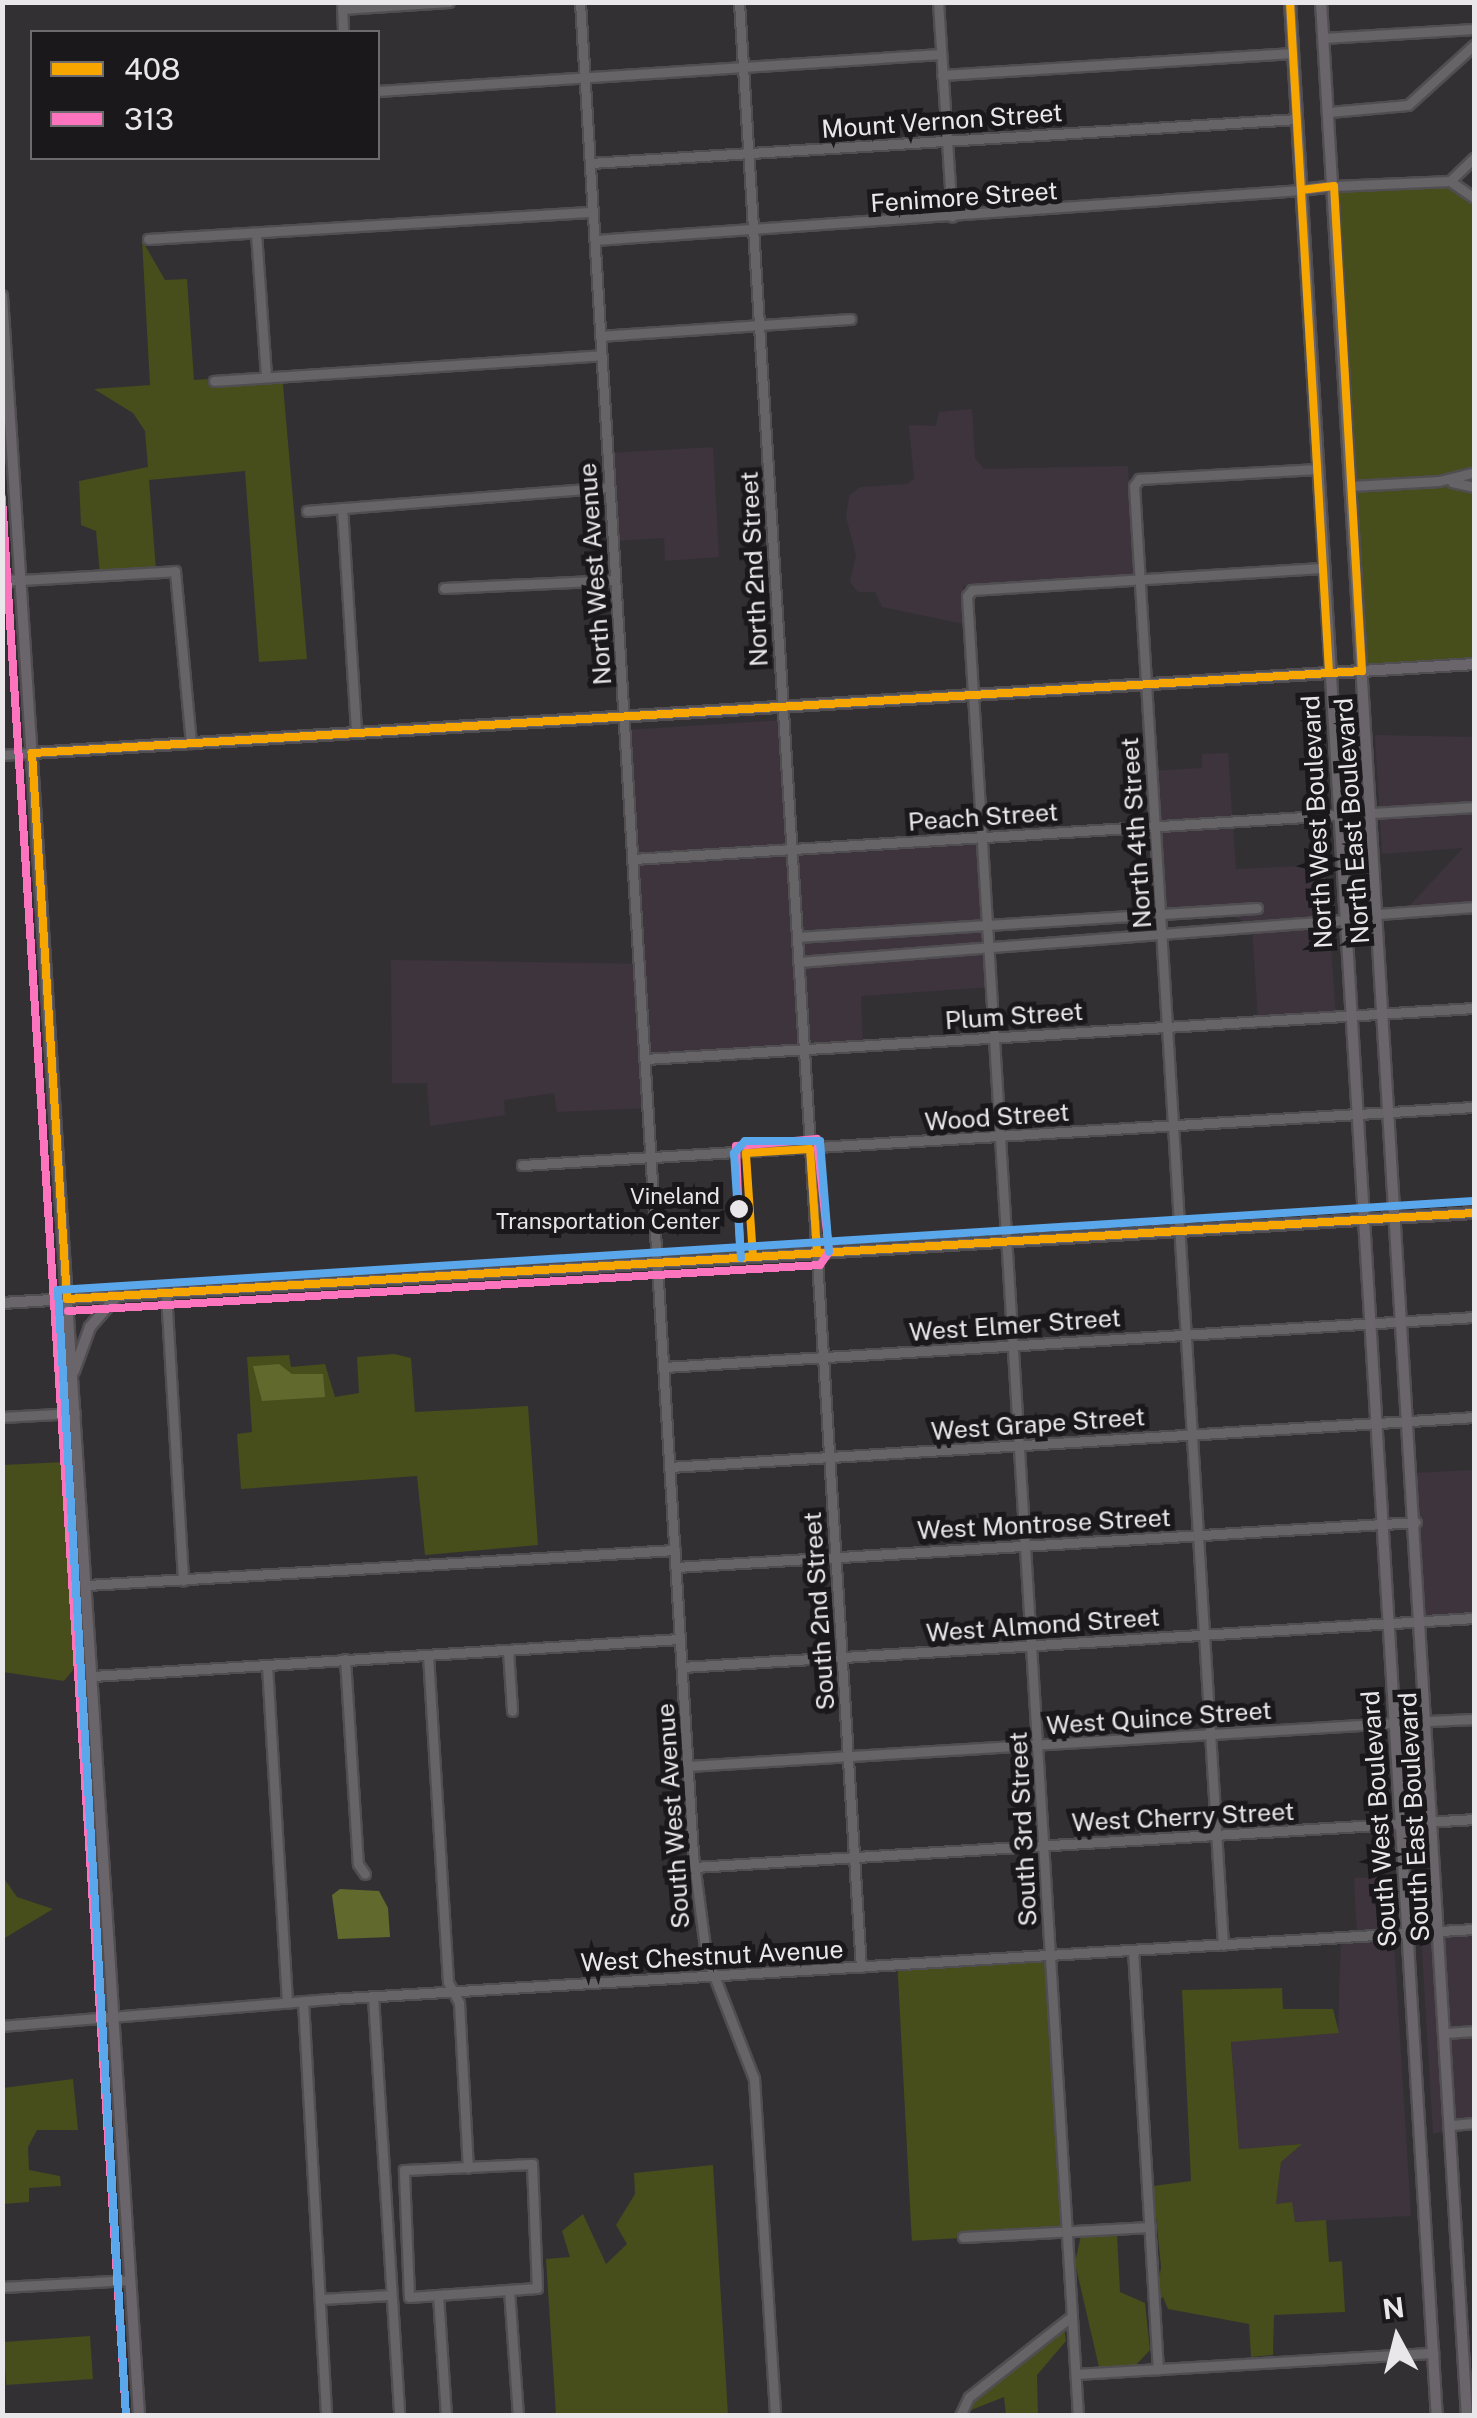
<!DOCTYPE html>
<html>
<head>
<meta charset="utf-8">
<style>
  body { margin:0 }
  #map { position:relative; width:1477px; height:2418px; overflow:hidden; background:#333034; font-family:"Public Sans",sans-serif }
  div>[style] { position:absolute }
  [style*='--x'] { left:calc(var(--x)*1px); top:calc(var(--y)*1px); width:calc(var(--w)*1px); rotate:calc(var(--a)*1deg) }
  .built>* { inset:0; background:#3d343e }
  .green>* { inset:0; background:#474d1b; transform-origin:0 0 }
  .water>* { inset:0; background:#616a2c }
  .roads { filter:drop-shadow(2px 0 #514e51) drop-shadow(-2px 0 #514e51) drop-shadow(0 2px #514e51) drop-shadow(0 -2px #514e51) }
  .minor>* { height:9px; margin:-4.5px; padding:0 4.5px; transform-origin:4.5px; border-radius:4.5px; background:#666466 }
  .major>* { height:10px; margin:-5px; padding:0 5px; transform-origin:5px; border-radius:5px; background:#6a656b }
  .bus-1>* { height:8px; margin:-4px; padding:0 4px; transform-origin:4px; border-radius:4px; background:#f7a600 }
  .bus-2>* { height:8px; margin:-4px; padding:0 4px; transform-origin:4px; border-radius:4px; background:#fc73be }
  .bus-3>* { height:8px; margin:-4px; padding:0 4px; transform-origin:4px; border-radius:4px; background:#5aa8eb }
  .dots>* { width:28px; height:28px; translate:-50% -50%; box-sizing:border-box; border:5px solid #1b181b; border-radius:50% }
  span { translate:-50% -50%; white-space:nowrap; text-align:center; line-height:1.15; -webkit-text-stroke:10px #1b181b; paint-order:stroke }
  .bus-label { font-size:22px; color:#eae7eb }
  .right { translate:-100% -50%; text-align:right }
  .street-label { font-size:25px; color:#eae7eb }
  .frame { position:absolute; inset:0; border:5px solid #eae7eb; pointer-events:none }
  .legend { position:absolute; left:30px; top:30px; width:350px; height:130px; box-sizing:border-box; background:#1b181b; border:2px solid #6e6b6e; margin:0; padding:12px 18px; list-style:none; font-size:30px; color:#eae7eb }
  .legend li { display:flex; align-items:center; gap:20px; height:50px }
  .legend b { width:50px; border:2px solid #6e6b6e }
  .north { position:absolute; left:1347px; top:2288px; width:100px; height:100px; -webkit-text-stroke:8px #1b181b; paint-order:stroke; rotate:353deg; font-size:28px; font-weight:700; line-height:40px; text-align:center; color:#eae7eb }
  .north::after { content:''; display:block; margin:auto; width:35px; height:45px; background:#eae7eb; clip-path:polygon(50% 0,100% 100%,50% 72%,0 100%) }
</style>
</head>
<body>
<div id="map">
  <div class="built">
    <i style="clip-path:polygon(972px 409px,975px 458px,984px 469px,1128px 466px,1135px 575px,963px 586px,964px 624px,882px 607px,875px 592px,858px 592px,850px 582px,856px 555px,846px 517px,849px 496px,860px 487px,907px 484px,914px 479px,909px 425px,936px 426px,939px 412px)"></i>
    <i style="clip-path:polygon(713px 447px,719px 557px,665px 561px,664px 538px,616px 541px,610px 453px)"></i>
    <i style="clip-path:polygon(782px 720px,792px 848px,984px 836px,992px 987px,861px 996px,863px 1046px,646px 1060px,648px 1108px,557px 1112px,554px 1093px,504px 1100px,505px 1115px,430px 1126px,427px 1083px,392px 1083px,391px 960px,646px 964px,639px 952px,626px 730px)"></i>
    <i style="clip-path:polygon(1375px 735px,1474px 737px,1474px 907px,1404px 912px,1463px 848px,1382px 854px)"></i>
    <i style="clip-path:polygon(1228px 753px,1236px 869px,1325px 865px,1336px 1016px,1258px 1021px,1252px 925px,1226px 913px,1161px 921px,1151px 771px,1202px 768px,1202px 754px)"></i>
    <i style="clip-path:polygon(1474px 1470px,1474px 1618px,1422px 1621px,1413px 1473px)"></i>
    <i style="clip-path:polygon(1390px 1877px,1411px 2216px,1294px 2222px,1276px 2204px,1281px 2162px,1300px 2144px,1239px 2149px,1231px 2041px,1338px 2033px,1341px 1936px,1357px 1934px,1354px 1878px)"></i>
    <i style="clip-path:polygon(1419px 1900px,1447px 1931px,1474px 1929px,1474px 2123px,1433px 2134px)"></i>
  </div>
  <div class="green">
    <i style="clip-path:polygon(1455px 176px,1474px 197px,1474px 664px,1362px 671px,1334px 186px)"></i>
    <i style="clip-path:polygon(142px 240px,165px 280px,187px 279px,194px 380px,282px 374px,307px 659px,259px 662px,245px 471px,149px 480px,156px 570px,100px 574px,96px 531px,81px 525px,79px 481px,148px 467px,145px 431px,133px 413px,94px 389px,150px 385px)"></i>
    <i style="clip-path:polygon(394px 1354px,411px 1358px,415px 1412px,528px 1406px,538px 1545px,425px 1555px,417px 1476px,241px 1489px,237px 1434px,252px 1432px,247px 1357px,289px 1355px,291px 1367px,325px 1364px,335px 1397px,359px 1393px,357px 1357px)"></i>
    <i style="clip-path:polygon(64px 1462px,77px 1665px,64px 1681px,3px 1672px,3px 1465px)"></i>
    <i style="clip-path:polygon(3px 1877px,17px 1897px,53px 1909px,3px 1939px)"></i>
    <i style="left:1051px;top:1954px;width:279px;height:154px;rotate:87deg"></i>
    <i style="clip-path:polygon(1282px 1988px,1283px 2009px,1333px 2009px,1339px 2033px,1231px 2042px,1239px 2149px,1302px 2144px,1281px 2162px,1276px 2204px,1292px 2202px,1295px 2222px,1326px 2220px,1329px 2262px,1342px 2261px,1345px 2312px,1274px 2315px,1273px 2355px,1251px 2357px,1249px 2324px,1168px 2309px,1163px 2297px,1156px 2302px,1161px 2267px,1153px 2186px,1191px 2181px,1182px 1990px)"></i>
    <i style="clip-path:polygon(73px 2079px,78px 2130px,37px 2130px,28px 2147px,29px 2170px,60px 2176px,61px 2186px,29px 2188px,29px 2202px,3px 2204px,3px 2088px)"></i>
    <i style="clip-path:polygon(713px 2165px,728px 2415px,556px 2415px,546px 2259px,570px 2257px,562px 2231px,583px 2214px,606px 2264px,627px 2244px,616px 2225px,635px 2194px,634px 2173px)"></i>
    <i style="clip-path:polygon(1117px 2234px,1120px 2292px,1145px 2303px,1150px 2350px,1136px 2365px,1099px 2367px,1075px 2263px,1081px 2235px)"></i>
    <i style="clip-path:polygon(1064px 2327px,1066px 2341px,1037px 2375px,1038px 2415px,1006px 2415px,1004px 2397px,971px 2410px,970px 2402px)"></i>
    <i style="left:90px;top:2336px;width:43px;height:87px;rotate:86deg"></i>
  </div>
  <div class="water">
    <i style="clip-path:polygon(279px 1364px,292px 1374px,323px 1374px,325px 1397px,262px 1401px,253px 1366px)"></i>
    <i style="clip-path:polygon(340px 1889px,379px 1891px,388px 1908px,390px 1937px,338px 1939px,332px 1895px)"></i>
  </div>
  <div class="roads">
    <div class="minor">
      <i style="--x:342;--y:2;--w:30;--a:88"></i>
      <i style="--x:580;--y:2;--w:1856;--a:86.51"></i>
      <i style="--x:693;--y:1855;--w:101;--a:82.6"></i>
      <i style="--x:706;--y:1955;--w:133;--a:68.8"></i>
      <i style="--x:754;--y:2079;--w:338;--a:86.4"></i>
      <i style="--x:739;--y:2;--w:1969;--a:86.45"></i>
      <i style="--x:938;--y:2;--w:215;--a:86.3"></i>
      <i style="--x:342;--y:9;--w:107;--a:-3.7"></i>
      <i style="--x:1323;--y:38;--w:151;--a:-3.4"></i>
      <i style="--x:942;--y:75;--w:352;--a:-3.6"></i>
      <i style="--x:378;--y:91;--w:564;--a:-3.76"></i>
      <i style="--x:1329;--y:112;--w:79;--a:-5.1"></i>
      <i style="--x:1408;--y:105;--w:89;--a:-42.3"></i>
      <i style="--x:590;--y:163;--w:708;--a:-3.56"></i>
      <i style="--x:1450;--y:181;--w:33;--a:-44"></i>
      <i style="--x:1334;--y:186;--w:116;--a:-2.5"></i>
      <i style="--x:1450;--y:181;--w:29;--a:35"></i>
      <i style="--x:256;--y:233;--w:144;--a:86"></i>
      <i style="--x:148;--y:239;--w:446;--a:-3.5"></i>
      <i style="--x:595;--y:240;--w:708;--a:-4.05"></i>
      <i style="--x:600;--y:336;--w:251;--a:-3.9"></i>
      <i style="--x:214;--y:381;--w:388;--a:-3.8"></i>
      <i style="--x:1452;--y:482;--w:23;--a:13"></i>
      <i style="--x:1351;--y:486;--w:88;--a:-3.3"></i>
      <i style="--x:1439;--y:481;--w:36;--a:-14"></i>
      <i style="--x:342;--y:508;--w:225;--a:86.4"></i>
      <i style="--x:307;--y:511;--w:303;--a:-4.5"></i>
      <i style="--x:21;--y:580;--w:154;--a:-3.3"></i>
      <i style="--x:175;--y:571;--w:173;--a:84.7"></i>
      <i style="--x:444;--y:588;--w:171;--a:-2.7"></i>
      <i style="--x:2;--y:755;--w:30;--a:-4"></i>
      <i style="--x:1372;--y:813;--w:102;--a:-3.4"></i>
      <i style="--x:633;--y:859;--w:704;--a:-3.58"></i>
      <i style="--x:1379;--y:914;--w:95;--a:-4.2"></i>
      <i style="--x:797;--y:937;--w:461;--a:-3.6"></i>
      <i style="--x:798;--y:962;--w:547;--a:-4.41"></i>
      <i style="--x:645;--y:1059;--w:831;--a:-3.52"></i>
      <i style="--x:522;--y:1165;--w:954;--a:-3.49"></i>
      <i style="--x:166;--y:1293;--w:288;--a:86.6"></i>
      <i style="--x:664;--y:1367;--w:812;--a:-3.53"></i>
      <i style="--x:2;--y:1417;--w:73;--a:-3.1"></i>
      <i style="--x:669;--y:1467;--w:807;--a:-3.55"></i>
      <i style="--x:676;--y:1567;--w:741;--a:-3.48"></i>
      <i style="--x:87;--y:1585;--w:589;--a:-3.41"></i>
      <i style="--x:508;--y:1650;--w:61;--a:86.2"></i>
      <i style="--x:428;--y:1655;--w:328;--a:86.5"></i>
      <i style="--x:448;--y:1982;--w:24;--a:62"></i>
      <i style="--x:459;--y:2003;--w:165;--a:86.9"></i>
      <i style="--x:345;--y:1659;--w:205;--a:86.4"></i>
      <i style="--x:358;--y:1864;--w:12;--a:55"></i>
      <i style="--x:267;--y:1665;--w:338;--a:86.6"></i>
      <i style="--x:682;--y:1667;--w:794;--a:-3.54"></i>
      <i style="--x:93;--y:1676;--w:588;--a:-3.61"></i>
      <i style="--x:1429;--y:1721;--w:45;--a:-2.5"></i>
      <i style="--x:688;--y:1766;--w:706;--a:-3.49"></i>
      <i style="--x:694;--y:1867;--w:781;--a:-3.52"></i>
      <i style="--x:1223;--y:1945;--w:1462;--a:-93.49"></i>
      <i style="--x:1134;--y:486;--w:9;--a:-54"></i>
      <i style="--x:1139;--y:479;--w:179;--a:-3.2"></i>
      <i style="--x:1133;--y:1950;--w:420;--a:86.6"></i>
      <i style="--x:373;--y:1997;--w:420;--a:86.4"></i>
      <i style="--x:303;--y:2001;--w:416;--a:86.8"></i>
      <i style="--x:2;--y:2026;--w:328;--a:-4.7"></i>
      <i style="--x:329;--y:1999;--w:1147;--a:-3.5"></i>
      <i style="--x:1446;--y:2033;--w:28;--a:-4"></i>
      <i style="--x:1452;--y:2125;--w:22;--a:-5"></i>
      <i style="--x:532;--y:2164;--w:124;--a:87.7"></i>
      <i style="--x:537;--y:2288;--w:128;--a:176"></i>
      <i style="--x:409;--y:2297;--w:127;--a:-92.3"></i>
      <i style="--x:404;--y:2170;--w:128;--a:-2.7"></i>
      <i style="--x:963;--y:2237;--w:187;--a:-3.1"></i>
      <i style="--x:2;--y:2287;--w:128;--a:-3.1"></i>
      <i style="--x:509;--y:2290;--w:126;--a:85.9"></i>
      <i style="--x:438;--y:2295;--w:121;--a:86.2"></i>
      <i style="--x:321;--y:2299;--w:70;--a:-3.3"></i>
      <i style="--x:1076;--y:2374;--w:358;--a:-3.4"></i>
      <i style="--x:960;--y:2416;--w:21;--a:-65"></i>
      <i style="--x:969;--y:2397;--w:131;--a:-38.2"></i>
      <i style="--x:1078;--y:2416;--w:1823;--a:-93.49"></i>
      <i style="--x:967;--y:596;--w:8;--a:-50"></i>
      <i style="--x:972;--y:590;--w:353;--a:-3.6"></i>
    </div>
    <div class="major">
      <i style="--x:1290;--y:2;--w:2418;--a:86.52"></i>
      <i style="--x:1321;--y:2;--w:2418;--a:86.54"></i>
      <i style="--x:1301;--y:190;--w:33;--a:-7"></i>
      <i style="--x:2;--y:296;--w:2124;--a:86.3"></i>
      <i style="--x:2;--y:581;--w:19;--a:-3"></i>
      <i style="--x:32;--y:753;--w:1445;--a:-3.53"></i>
      <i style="--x:2;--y:1303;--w:1475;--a:-3.5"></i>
      <i style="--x:74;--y:1371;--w:47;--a:-70"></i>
      <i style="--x:90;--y:1327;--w:41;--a:-48.9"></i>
    </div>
  </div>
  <div class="bus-1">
    <i style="--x:1290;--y:2;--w:672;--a:86.67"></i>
    <i style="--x:1301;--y:190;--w:33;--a:-7"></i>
    <i style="--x:1334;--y:186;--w:486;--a:86.7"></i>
    <i style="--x:1362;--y:671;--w:1333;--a:176.47"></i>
    <i style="--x:32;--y:753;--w:547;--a:86.33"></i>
    <i style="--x:67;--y:1299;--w:1410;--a:-3.5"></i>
    <i style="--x:753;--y:1257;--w:104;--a:-93.9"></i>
    <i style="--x:746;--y:1153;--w:64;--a:-3.6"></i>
    <i style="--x:810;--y:1149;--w:104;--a:86.1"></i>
  </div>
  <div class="bus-2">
    <i style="--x:2;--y:498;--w:1922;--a:86.3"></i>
    <i style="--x:68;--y:1311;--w:753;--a:-3.5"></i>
    <i style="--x:820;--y:1265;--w:16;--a:-55"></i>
    <i style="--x:829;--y:1252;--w:114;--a:-96.1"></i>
    <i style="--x:817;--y:1139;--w:81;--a:175.1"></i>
    <i style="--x:736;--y:1146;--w:99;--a:87.7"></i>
  </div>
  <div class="bus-3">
    <i style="--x:741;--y:1258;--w:105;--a:-93.8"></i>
    <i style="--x:734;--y:1153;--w:16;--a:-47"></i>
    <i style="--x:745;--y:1141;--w:75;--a:0"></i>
    <i style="--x:820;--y:1141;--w:111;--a:85.4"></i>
    <i style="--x:126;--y:2416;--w:1128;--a:-93.46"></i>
    <i style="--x:58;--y:1290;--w:1418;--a:-3.6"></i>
  </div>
  <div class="dots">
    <i style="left:739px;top:1209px;background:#eae7eb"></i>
  </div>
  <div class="bus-label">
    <span class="right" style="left:720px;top:1209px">Vineland<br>Transportation Center</span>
  </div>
  <div class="street-label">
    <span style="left:942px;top:121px;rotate:-4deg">Mount Vernon Street</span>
    <span style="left:964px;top:197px;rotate:-4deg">Fenimore Street</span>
    <span style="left:754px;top:569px;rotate:-93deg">North 2nd Street</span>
    <span style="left:595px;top:574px;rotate:-94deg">North West Avenue</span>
    <span style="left:983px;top:817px;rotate:-4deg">Peach Street</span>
    <span style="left:1352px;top:821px;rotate:-94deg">North East Boulevard</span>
    <span style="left:1317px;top:822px;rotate:-93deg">North West Boulevard</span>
    <span style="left:1136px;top:833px;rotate:-94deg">North 4th Street</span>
    <span style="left:1014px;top:1016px;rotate:-4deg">Plum Street</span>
    <span style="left:997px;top:1117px;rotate:-4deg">Wood Street</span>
    <span style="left:1015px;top:1325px;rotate:-4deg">West Elmer Street</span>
    <span style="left:1038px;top:1424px;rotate:-4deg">West Grape Street</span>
    <span style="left:1044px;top:1524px;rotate:-3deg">West Montrose Street</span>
    <span style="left:819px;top:1611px;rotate:-94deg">South 2nd Street</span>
    <span style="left:1043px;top:1625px;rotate:-4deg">West Almond Street</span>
    <span style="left:1159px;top:1718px;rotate:-4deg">West Quince Street</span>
    <span style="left:673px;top:1816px;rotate:-94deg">South West Avenue</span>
    <span style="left:1183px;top:1817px;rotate:-3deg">West Cherry Street</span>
    <span style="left:1414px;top:1817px;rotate:-93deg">South East Boulevard</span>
    <span style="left:1379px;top:1819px;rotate:-94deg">South West Boulevard</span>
    <span style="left:1023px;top:1829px;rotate:-93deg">South 3rd Street</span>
    <span style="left:712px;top:1956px;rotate:-3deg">West Chestnut Avenue</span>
  </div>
  <div class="frame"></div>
  <ul class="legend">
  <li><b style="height:12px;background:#f7a600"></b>408</li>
  <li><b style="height:12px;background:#fc73be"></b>313</li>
  </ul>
  <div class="north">N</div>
</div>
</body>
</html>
